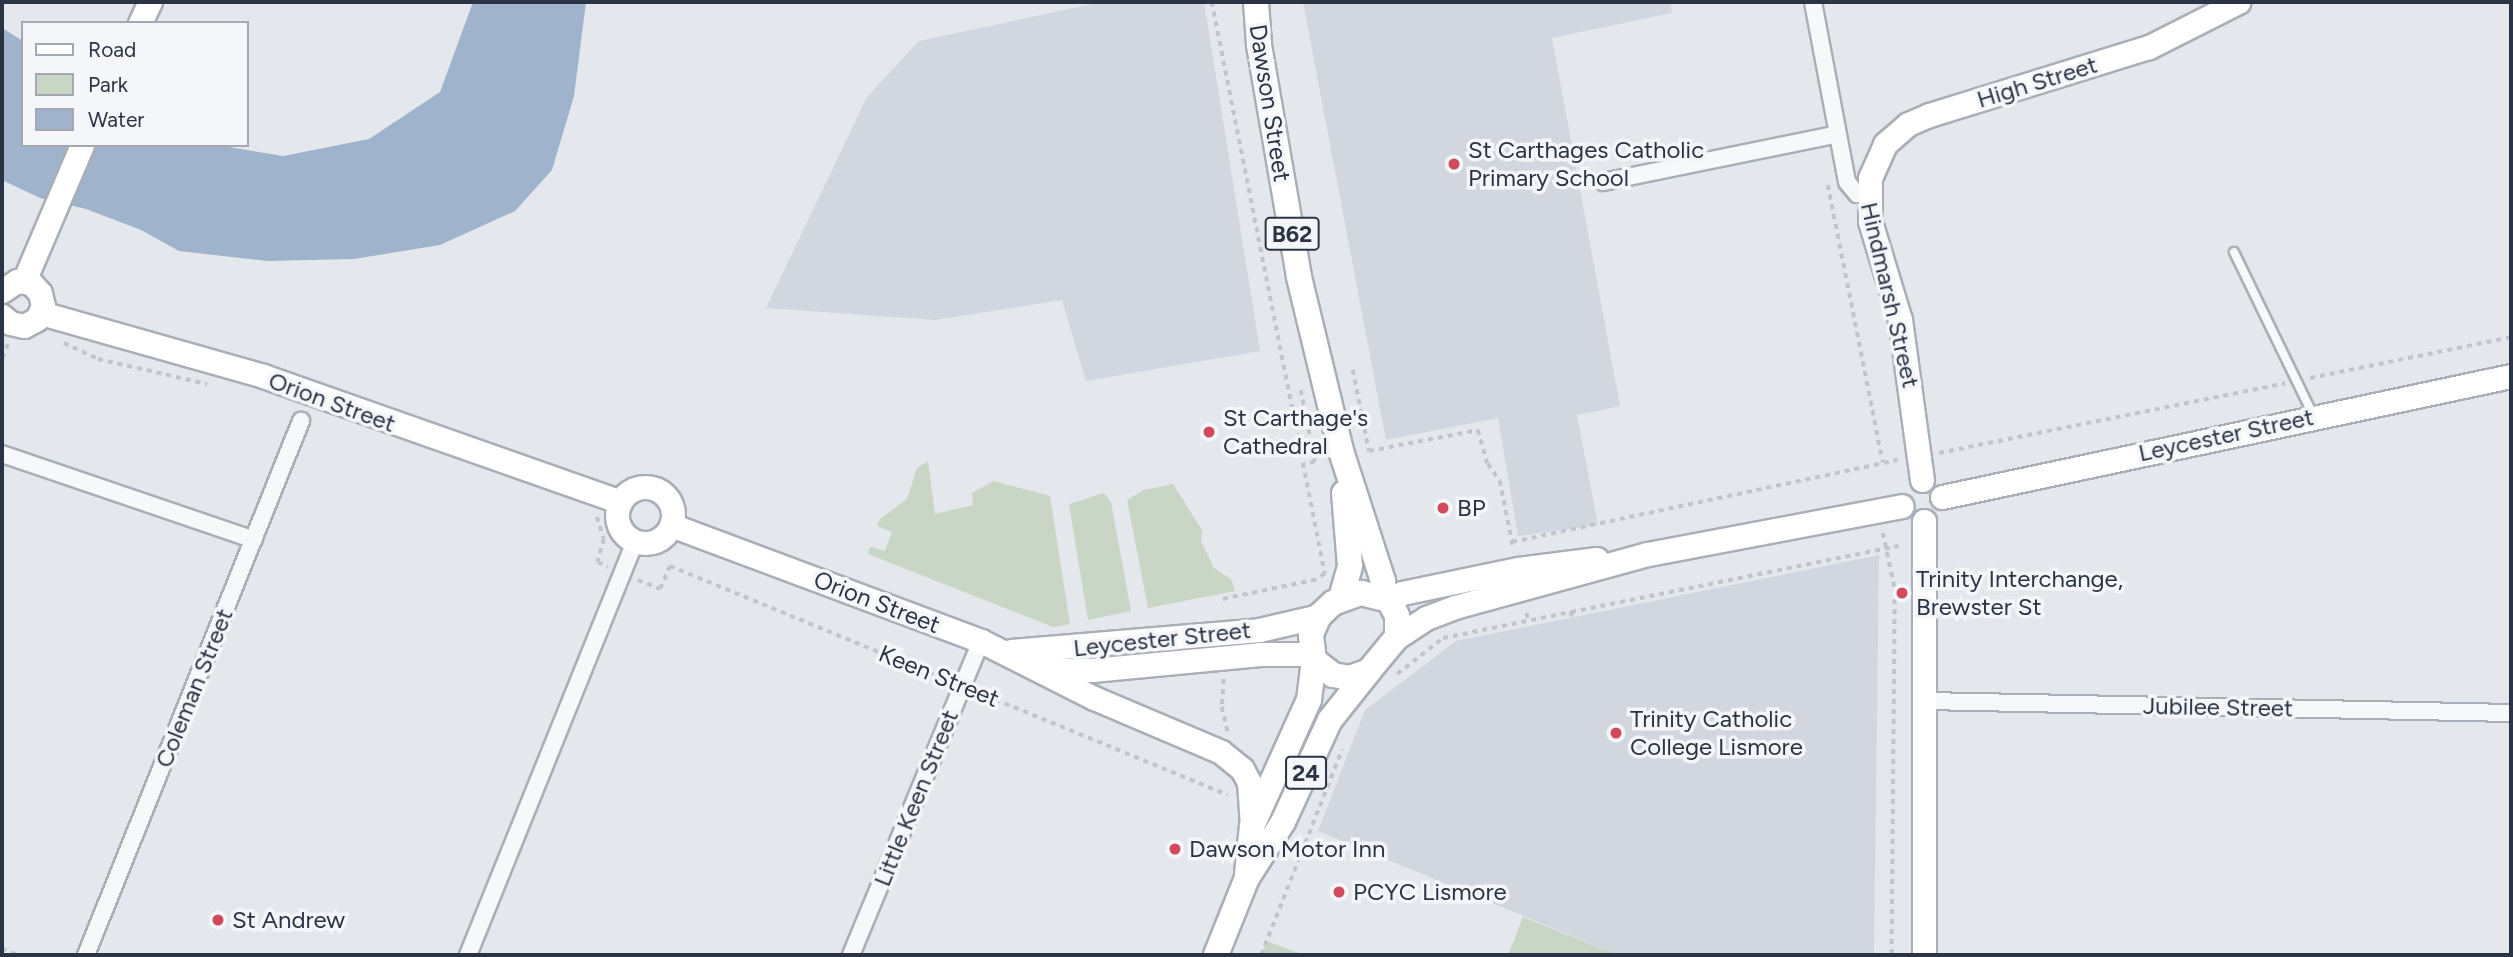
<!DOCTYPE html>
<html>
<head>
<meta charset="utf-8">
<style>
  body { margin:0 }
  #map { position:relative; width:2513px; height:957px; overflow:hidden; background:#e4e7ec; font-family:Figtree,sans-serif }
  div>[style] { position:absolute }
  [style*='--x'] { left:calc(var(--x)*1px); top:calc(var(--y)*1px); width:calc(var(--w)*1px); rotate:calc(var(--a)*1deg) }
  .built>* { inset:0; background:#d2d6de }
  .green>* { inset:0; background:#c9d6c5 }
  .water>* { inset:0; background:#9fb4cc }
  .path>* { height:3.5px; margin-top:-1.75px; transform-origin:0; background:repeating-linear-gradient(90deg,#c2c5cb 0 5px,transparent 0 10px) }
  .roads { filter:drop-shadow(2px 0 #a9aeb7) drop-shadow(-2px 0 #a9aeb7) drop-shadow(0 2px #a9aeb7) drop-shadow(0 -2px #a9aeb7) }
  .lane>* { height:8px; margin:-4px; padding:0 4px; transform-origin:4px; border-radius:4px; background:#f7f8fa }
  .street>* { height:16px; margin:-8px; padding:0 8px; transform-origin:8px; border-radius:8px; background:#f7f8fa }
  .secondary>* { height:23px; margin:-11.5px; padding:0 11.5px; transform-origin:11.5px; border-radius:11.5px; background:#fff }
  .secondary>.ring { margin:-11.5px; padding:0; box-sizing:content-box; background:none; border:23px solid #fff; border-radius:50% }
  .primary>* { height:24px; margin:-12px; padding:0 12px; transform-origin:12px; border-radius:12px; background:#fff }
  .dots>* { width:19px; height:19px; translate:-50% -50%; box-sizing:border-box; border:4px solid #f4f6f9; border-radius:50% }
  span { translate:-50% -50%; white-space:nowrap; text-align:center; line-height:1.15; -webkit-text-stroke:7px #f4f6f9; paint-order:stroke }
  .shield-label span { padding:2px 5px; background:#f4f6f9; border:2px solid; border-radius:5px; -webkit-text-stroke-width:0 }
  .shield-label { font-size:23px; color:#2b3445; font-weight:700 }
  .street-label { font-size:24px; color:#2b3445 }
  .poi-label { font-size:24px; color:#2b3445 }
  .left { translate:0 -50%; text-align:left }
  .frame { position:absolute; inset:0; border:4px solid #2b3445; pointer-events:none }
  .legend { position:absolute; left:21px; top:21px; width:228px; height:126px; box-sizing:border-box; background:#f4f6f9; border:2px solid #a4a8b1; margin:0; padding:9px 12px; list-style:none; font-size:21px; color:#2b3445 }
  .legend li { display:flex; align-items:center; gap:14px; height:35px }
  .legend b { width:35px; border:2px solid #a4a8b1 }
</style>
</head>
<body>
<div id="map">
  <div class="built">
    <i style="clip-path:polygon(1102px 2px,1204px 2px,1260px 351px,1086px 381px,1062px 300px,935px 320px,766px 308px,867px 97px,919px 41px)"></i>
    <i style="clip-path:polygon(1303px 2px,1670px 2px,1672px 13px,1552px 38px,1620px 406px,1577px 415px,1598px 525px,1518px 536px,1498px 418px,1386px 440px)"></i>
    <i style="clip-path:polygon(1879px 555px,1874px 955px,1618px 955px,1318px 831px,1365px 710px,1456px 641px)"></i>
  </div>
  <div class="green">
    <i style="clip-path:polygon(928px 461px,935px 514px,973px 505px,972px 493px,994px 481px,1050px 496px,1070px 624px,1053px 627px,868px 554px,870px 547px,885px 551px,892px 532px,877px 526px,880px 519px,907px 499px,917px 468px)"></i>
    <i style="clip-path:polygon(1173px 484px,1202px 530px,1201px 541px,1214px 568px,1231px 579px,1235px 591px,1148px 608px,1127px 500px,1144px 490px)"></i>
    <i style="clip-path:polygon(1104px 493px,1111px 502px,1131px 611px,1088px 620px,1069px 504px)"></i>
    <i style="clip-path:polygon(1523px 917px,1618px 955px,1508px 955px)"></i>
    <i style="clip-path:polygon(1267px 941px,1304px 955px,1261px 955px)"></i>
  </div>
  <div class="water">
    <i style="clip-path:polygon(473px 2px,586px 2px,574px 96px,552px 170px,515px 211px,440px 245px,354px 259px,267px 261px,179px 251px,141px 230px,86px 209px,40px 198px,2px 180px,2px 28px,23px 41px,23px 145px,217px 145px,283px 156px,369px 139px,440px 92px)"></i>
  </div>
  <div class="path">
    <i style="--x:1212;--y:2;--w:583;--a:78.82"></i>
    <i style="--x:1325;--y:574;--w:11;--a:146"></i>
    <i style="--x:1316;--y:580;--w:98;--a:168.2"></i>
    <i style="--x:1828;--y:185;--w:283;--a:78.8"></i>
    <i style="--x:64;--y:343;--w:38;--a:25"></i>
    <i style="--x:98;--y:359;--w:112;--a:12.9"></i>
    <i style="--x:2;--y:358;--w:15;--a:-67"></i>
    <i style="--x:1353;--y:370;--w:83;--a:78.8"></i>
    <i style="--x:1369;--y:451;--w:111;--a:-10.9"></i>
    <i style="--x:1478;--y:430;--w:35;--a:74"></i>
    <i style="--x:1488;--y:464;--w:21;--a:55"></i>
    <i style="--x:1500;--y:481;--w:66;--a:78.7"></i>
    <i style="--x:2310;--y:378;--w:205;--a:-11.5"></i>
    <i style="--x:1301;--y:390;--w:73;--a:79"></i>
    <i style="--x:1315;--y:462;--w:11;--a:170"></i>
    <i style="--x:1939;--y:453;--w:353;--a:-11.4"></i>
    <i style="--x:597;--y:517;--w:23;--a:72"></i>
    <i style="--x:604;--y:539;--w:24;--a:105"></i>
    <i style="--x:598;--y:562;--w:11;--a:27"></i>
    <i style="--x:1883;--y:533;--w:57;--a:77.9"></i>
    <i style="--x:1895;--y:589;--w:366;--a:90.5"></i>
    <i style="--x:1512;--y:542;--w:394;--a:-12"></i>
    <i style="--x:638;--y:580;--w:24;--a:22"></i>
    <i style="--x:660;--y:589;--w:25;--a:-67"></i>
    <i style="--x:670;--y:566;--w:300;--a:22.4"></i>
    <i style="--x:1571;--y:612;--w:334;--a:-11.4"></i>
    <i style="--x:1527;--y:613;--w:8;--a:83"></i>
    <i style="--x:1397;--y:674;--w:58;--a:-38"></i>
    <i style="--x:1443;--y:638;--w:131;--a:-11.5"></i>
    <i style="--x:1571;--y:612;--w:5;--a:79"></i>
    <i style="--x:1224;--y:679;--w:28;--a:94"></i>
    <i style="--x:1222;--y:707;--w:26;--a:77"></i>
    <i style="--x:977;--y:692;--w:271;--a:22.3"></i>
    <i style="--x:2;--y:948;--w:17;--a:25"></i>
    <i style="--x:1261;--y:955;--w:221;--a:-68.5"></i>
  </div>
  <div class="roads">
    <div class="lane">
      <i style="--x:2234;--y:252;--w:183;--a:64.1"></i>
    </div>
    <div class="street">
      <i style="--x:1813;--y:2;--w:183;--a:79.3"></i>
      <i style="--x:1847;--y:182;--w:16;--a:50"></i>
      <i style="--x:1857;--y:194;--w:12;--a:-9"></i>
      <i style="--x:1603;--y:182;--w:237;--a:-11.5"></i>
      <i style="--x:2;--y:454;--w:266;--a:18.8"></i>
      <i style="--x:1925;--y:701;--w:586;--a:1.17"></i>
      <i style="--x:86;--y:955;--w:576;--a:-68.07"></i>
      <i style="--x:468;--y:955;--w:445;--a:-68"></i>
      <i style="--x:851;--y:955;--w:340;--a:-67.5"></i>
    </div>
    <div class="secondary">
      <i style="--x:140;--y:23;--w:23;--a:-65"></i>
      <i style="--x:24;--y:281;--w:148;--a:-66.9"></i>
      <i style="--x:2;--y:291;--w:18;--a:-34"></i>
      <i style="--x:17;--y:281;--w:14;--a:8"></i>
      <i style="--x:31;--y:283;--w:13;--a:48"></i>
      <i style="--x:40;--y:293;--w:13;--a:77"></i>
      <i style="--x:43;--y:306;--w:14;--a:115"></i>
      <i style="--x:37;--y:319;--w:15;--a:152"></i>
      <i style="--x:24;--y:326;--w:14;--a:-168"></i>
      <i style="--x:10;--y:323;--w:11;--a:-139"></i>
      <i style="--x:41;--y:313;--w:231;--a:15.8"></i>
      <i style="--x:263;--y:376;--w:379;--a:19.4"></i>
      <i style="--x:1922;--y:480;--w:162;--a:-97.8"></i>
      <i style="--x:1900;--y:320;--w:103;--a:-106.9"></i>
      <i style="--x:1870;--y:221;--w:43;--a:-90"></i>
      <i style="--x:1870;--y:178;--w:37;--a:-66"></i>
      <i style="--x:1885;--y:144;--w:30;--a:-41"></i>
      <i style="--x:1908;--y:124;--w:23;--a:-23"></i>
      <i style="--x:1929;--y:115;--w:230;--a:-17.2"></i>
      <i style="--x:2149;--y:47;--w:100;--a:-26.8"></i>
      <i class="ring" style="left:617px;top:487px;width:33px;height:33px"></i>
      <i style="--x:1942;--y:497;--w:582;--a:-12.01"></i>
      <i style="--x:671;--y:525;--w:331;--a:20.5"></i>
      <i style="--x:981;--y:641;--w:127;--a:26.8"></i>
      <i style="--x:1094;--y:698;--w:138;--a:23"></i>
      <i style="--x:1221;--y:752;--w:27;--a:39"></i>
      <i style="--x:1242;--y:769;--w:15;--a:62"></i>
      <i style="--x:1249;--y:782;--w:44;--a:86.1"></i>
      <i style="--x:1389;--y:600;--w:15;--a:-28"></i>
      <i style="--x:1402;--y:593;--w:118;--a:-11.7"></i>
      <i style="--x:1518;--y:569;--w:79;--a:-7.3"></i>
      <i style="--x:1397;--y:637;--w:35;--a:-33"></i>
      <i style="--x:1426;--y:618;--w:31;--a:-21"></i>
      <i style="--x:1455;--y:607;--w:200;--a:-15.4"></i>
      <i style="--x:1648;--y:554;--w:258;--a:-10.7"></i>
      <i style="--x:1011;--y:651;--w:249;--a:-4.8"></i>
      <i style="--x:1259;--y:630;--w:62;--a:-13.1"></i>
      <i style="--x:1045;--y:669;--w:47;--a:1.2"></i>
      <i style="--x:1092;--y:670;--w:169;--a:-5.4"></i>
      <i style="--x:1260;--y:654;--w:51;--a:0"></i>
      <i style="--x:1924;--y:955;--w:434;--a:-90"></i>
    </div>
    <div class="primary">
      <i style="--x:1256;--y:2;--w:43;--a:86"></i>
      <i style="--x:1259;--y:45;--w:235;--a:80.2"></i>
      <i style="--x:1299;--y:277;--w:179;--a:76.4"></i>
      <i style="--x:1341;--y:451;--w:137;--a:72.1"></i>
      <i style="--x:1383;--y:581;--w:14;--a:98"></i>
      <i style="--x:1361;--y:593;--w:29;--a:14"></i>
      <i style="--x:1389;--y:600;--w:18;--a:63"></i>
      <i style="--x:1397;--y:616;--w:21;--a:90"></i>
      <i style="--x:1397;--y:637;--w:44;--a:129.5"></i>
      <i style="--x:1369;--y:671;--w:20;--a:160"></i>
      <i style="--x:1350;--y:678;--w:17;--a:-170"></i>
      <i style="--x:1333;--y:675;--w:24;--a:-142"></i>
      <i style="--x:1314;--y:660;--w:26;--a:-97"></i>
      <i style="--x:1311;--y:634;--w:20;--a:-66"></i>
      <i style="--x:1319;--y:616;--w:19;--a:-43"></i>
      <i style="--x:1333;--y:603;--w:30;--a:-20"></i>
      <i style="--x:1341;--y:598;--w:33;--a:-74"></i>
      <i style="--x:1350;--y:566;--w:73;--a:-94.7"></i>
      <i style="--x:1247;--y:874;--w:48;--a:-84.1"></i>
      <i style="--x:1252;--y:826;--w:138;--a:-65.7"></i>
      <i style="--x:1309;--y:700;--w:40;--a:-82.9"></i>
      <i style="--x:1216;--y:955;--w:83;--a:-68.1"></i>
      <i style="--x:1247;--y:878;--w:67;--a:-57.3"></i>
      <i style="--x:1283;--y:822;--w:112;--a:-65.3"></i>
      <i style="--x:1330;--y:720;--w:63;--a:-51.5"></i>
    </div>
  </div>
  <div class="dots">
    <i style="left:1454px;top:164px;background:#d1495b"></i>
    <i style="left:1209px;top:432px;background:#d1495b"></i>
    <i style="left:1443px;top:508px;background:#d1495b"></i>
    <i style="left:1902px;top:593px;background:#d1495b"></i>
    <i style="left:1616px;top:733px;background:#d1495b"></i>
    <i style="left:1175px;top:849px;background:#d1495b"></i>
    <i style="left:1339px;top:892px;background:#d1495b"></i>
    <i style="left:218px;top:920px;background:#d1495b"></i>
  </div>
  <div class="shield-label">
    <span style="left:1292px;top:234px">B62</span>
    <span style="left:1306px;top:773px">24</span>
  </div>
  <div class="street-label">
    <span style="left:2037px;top:82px;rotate:-17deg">High Street</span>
    <span style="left:1270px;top:103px;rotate:81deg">Dawson Street</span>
    <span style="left:1890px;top:295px;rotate:77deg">Hindmarsh Street</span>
    <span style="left:332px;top:402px;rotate:20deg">Orion Street</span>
    <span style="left:2226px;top:435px;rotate:-12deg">Leycester Street</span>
    <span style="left:877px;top:602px;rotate:21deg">Orion Street</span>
    <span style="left:1162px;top:639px;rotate:-6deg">Leycester Street</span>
    <span style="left:939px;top:676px;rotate:22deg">Keen Street</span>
    <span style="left:194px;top:688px;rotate:-68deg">Coleman Street</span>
    <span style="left:2218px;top:707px;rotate:1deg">Jubilee Street</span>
    <span style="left:916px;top:798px;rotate:-68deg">Little Keen Street</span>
  </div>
  <div class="poi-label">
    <span class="left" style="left:1468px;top:164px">St Carthages Catholic<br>Primary School</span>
    <span class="left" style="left:1223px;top:432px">St Carthage's<br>Cathedral</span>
    <span class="left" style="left:1457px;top:508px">BP</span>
    <span class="left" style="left:1916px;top:593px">Trinity Interchange,<br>Brewster St</span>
    <span class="left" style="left:1630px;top:733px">Trinity Catholic<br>College Lismore</span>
    <span class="left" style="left:1189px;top:849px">Dawson Motor Inn</span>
    <span class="left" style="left:1353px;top:892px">PCYC Lismore</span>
    <span class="left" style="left:232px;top:920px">St Andrew</span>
  </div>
  <div class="frame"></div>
  <ul class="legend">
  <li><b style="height:9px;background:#fff"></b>Road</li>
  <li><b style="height:19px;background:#c9d6c5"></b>Park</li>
  <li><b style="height:19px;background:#9fb4cc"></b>Water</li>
  </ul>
</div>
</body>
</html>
